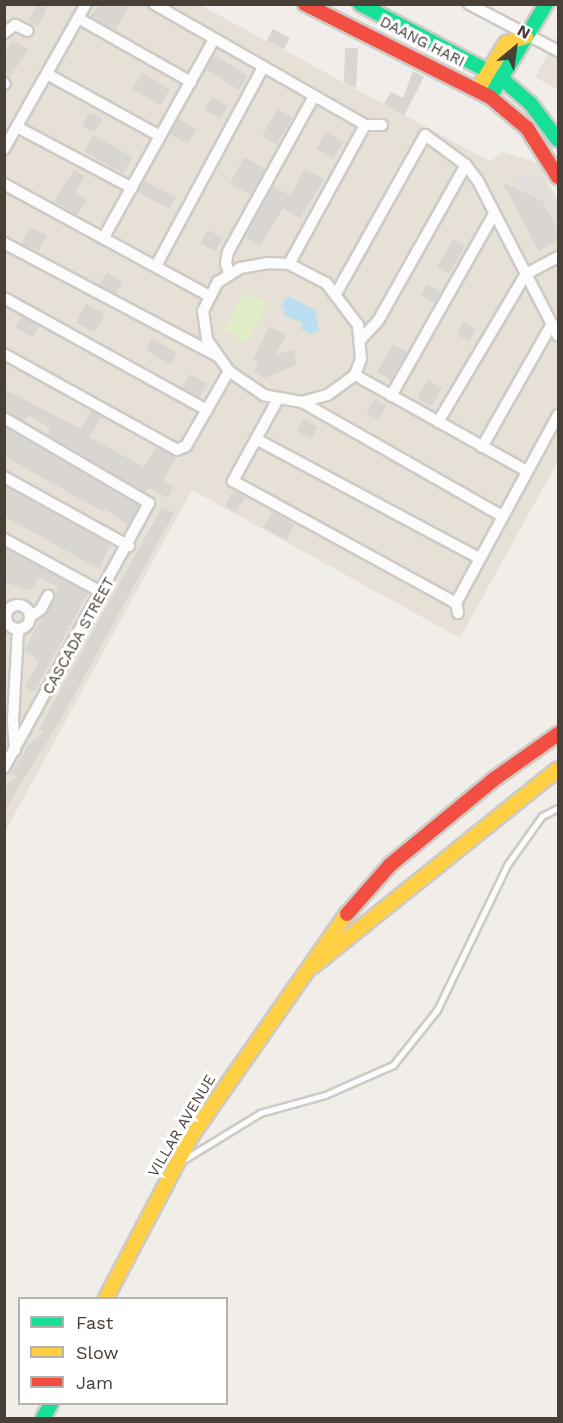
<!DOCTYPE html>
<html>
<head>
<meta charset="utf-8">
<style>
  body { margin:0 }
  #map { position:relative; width:563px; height:1423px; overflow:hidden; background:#f1eeea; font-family:"Work Sans",sans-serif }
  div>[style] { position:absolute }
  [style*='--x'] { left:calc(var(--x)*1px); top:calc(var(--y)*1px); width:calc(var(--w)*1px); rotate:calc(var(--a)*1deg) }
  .residential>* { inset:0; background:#e6e0d7 }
  .green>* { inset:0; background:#e1ecc9; transform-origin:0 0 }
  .parking>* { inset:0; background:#e0ddda }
  .water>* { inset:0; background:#b9dff1 }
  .building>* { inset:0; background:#d9d6d1; transform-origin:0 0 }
  .roads { filter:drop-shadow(2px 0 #cecac6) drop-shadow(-2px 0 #cecac6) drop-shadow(0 2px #cecac6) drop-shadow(0 -2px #cecac6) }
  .lane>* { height:5px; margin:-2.5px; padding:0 2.5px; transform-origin:2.5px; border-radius:2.5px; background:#fdfcfc }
  .street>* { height:10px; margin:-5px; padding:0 5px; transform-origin:5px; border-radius:5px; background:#fdfcfc }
  .street>.ring { margin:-5px; padding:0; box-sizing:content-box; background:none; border:10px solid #fdfcfc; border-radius:50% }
  .fast>* { height:14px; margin:-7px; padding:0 7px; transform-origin:7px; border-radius:7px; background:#16e098 }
  .slow>* { height:14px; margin:-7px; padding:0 7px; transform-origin:7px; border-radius:7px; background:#ffcf43 }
  .jam>* { height:14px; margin:-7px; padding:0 7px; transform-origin:7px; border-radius:7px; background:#f24e42 }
  span { translate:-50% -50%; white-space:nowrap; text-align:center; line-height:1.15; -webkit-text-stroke:6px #fff; paint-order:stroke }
  .street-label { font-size:15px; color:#483f36 }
  .frame { position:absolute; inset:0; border:6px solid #483f36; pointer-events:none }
  .legend { position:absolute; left:18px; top:1297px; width:210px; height:108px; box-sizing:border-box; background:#fff; border:2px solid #b6b2af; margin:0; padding:8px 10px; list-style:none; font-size:18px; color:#483f36 }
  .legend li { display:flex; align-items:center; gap:12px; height:30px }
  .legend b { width:30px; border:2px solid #b6b2af }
  .north { position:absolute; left:485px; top:18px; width:60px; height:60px; -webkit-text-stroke:4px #fff; paint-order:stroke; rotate:29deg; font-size:16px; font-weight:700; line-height:24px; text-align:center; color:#483f36 }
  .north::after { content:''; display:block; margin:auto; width:21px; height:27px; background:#483f36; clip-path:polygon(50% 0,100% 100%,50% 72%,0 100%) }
</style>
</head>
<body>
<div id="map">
  <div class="residential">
    <i style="clip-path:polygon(5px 5px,200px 5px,490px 161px,503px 152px,538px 163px,558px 201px,558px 461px,460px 638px,192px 490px,5px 832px)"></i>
    <i style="clip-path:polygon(558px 35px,558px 90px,535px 77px)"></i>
  </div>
  <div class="green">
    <i style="left:245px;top:291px;width:26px;height:45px;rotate:28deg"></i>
  </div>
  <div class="parking">
    <i style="clip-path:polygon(520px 176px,540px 176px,558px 209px,558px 226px,543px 199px,513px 182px)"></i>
  </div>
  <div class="water">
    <i style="clip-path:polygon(288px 296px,315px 310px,319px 331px,310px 334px,301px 329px,303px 323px,283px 315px,285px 309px,281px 306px)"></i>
  </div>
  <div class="building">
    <i style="clip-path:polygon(37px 4px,49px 4px,38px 26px,28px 20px)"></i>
    <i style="clip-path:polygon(101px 4px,131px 4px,115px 30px,90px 16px)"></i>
    <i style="left:273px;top:29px;width:19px;height:13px;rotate:28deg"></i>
    <i style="clip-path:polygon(12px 40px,29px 49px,9px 78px,4px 76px,4px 53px)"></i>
    <i style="clip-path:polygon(345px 48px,358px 48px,356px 88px,344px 82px)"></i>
    <i style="left:215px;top:55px;width:39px;height:17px;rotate:32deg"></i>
    <i style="clip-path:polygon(413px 71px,424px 77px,404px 116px,384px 104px,391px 92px,403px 98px)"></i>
    <i style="left:142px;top:73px;width:32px;height:19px;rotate:30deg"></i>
    <i style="left:212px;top:97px;width:18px;height:15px;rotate:29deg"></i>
    <i style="left:278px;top:109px;width:17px;height:31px;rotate:31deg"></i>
    <i style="left:90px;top:112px;width:14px;height:16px;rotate:30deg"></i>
    <i style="left:178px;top:119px;width:21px;height:17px;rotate:29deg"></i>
    <i style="left:326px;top:132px;width:20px;height:19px;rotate:30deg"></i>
    <i style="left:93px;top:135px;width:45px;height:19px;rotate:29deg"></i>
    <i style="left:244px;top:157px;width:24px;height:30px;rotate:28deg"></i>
    <i style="clip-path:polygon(304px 169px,325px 179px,300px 218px,283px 208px,260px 246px,246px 237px,273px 186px,291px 196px)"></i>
    <i style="clip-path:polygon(74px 170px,85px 176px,75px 193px,87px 200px,77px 215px,54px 201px)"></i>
    <i style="left:144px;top:181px;width:35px;height:13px;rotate:27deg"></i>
    <i style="clip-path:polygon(502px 182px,543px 201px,558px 230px,558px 240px,539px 251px)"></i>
    <i style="left:30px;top:227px;width:19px;height:18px;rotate:28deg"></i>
    <i style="left:208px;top:230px;width:17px;height:15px;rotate:28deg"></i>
    <i style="left:453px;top:239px;width:14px;height:32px;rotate:30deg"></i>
    <i style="clip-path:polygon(107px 272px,123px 282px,115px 293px,99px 285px)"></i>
    <i style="left:427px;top:284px;width:16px;height:13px;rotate:30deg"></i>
    <i style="left:86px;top:304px;width:21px;height:21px;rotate:28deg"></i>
    <i style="left:22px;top:316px;width:20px;height:13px;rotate:30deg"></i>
    <i style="left:463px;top:322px;width:15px;height:14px;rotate:28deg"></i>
    <i style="clip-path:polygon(269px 326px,286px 335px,275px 355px,293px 350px,297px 365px,264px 378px,254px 372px,258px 363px,253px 360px)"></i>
    <i style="left:152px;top:339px;width:29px;height:13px;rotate:29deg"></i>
    <i style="left:393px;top:344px;width:16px;height:32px;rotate:30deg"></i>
    <i style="left:190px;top:374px;width:20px;height:16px;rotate:30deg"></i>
    <i style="left:428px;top:380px;width:16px;height:21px;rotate:30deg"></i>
    <i style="clip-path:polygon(4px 389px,81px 429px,91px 411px,101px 417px,89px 437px,144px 467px,156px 447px,176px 457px,163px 481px,174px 486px,168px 498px,149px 488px,146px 493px,47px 434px,50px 428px,28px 415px,24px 421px,4px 411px)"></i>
    <i style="left:374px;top:399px;width:14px;height:16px;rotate:30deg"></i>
    <i style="left:304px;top:419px;width:16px;height:14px;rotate:30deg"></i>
    <i style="clip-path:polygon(4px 427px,139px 506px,128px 525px,105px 509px,103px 512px,91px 505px,4px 456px)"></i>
    <i style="clip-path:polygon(4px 486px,111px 545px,99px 569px,4px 516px)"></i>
    <i style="left:234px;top:491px;width:13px;height:17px;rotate:32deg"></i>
    <i style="clip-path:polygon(162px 507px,174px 513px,59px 722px,4px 811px,4px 786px,17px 777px,11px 774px,28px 745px,44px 732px,39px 729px)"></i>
    <i style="left:272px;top:512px;width:26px;height:18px;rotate:29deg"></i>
    <i style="clip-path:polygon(4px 548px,88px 593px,34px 692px,25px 687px,39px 661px,24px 650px,59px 588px,40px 577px,30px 591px,4px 582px)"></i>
  </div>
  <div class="roads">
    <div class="lane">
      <i style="--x:185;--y:1159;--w:88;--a:-31.5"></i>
      <i style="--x:260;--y:1113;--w:67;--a:-15.5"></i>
      <i style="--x:325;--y:1095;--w:74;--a:-23.8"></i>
      <i style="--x:393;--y:1065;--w:70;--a:-51.3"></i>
      <i style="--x:437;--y:1010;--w:161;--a:-64.2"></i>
      <i style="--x:507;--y:865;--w:60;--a:-54.5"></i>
      <i style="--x:542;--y:816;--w:18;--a:-27"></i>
    </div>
    <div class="street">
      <i style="--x:154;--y:4;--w:243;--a:29.8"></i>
      <i style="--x:365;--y:125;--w:17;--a:0"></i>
      <i style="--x:469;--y:4;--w:101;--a:27.8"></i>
      <i style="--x:78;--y:18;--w:130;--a:29.5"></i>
      <i style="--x:4;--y:33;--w:14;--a:-36"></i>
      <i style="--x:15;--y:25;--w:14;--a:25"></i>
      <i style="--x:47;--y:74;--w:129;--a:28.8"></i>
      <i style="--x:4;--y:83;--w:1;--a:45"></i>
      <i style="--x:17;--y:127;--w:130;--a:27.9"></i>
      <i style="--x:4;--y:149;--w:167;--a:-60.5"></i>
      <i style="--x:4;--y:184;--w:232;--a:28.6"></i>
      <i style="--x:104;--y:237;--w:227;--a:-60.9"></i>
      <i style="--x:4;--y:243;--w:241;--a:27.9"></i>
      <i style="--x:269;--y:263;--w:20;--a:3"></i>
      <i style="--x:289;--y:264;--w:42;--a:27.2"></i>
      <i style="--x:326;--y:283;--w:53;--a:52.7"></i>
      <i style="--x:358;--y:325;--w:34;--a:85"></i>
      <i style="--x:361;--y:359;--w:17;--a:111"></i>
      <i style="--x:355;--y:375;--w:34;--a:144"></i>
      <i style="--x:327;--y:395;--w:26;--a:164"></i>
      <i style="--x:302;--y:402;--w:39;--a:-170"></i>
      <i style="--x:264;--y:395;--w:42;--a:-145.6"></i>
      <i style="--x:229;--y:371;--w:39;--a:-125"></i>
      <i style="--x:207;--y:339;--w:28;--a:-98"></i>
      <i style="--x:203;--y:311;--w:33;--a:-63"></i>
      <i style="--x:218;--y:282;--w:26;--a:-32"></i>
      <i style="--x:240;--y:268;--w:29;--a:-10"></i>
      <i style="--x:289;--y:264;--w:158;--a:-61.3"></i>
      <i style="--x:156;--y:266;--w:226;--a:-61.7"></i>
      <i style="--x:229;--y:273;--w:10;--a:-107"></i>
      <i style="--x:226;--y:263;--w:11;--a:-80"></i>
      <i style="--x:228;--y:252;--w:178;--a:-61.1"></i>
      <i style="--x:337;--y:292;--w:180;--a:-60.7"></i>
      <i style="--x:425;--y:135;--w:51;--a:36.2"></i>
      <i style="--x:466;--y:165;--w:20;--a:53"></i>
      <i style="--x:478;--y:181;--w:174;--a:62.7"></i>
      <i style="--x:4;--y:298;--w:232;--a:28.9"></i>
      <i style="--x:362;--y:338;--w:23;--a:-47"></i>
      <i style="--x:378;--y:321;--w:179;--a:-60.6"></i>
      <i style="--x:4;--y:354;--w:198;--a:29"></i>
      <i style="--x:177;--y:450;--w:10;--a:-24"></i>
      <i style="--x:186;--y:446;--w:86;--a:-60.2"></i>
      <i style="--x:355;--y:375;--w:197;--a:29.2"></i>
      <i style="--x:391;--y:396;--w:209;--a:-60.5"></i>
      <i style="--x:278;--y:399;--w:94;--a:118.8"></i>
      <i style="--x:233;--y:481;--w:254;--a:28.7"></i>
      <i style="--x:302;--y:402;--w:230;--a:29.7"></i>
      <i style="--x:4;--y:418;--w:168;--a:30.4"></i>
      <i style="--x:149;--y:503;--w:302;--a:118.7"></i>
      <i style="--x:438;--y:422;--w:172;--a:-59.3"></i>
      <i style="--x:526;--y:274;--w:36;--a:-28"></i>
      <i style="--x:256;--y:439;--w:253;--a:28.1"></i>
      <i style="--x:482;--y:447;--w:142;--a:-60.4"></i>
      <i style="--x:4;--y:477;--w:143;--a:28.9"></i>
      <i style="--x:4;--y:539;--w:113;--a:28.6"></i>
      <i class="ring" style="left:6px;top:605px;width:14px;height:14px"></i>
      <i style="--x:458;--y:613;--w:10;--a:-101"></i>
      <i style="--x:456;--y:603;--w:214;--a:-61.5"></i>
      <i style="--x:30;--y:617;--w:14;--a:-36"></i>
      <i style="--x:41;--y:609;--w:15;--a:-62"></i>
      <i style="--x:15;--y:750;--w:30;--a:-94"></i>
      <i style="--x:13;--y:720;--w:90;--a:-86.8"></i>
    </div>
    <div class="fast">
      <i style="--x:360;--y:4;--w:159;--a:27.7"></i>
      <i style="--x:501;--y:78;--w:38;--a:41"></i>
      <i style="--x:530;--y:103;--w:46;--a:52.9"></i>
      <i style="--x:490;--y:97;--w:109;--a:-58.9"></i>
      <i style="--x:43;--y:1418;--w:16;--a:-60"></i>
    </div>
    <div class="slow">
      <i style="--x:478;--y:89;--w:54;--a:-58.7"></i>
      <i style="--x:506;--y:43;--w:21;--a:-17"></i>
      <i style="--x:313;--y:966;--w:314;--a:-38.8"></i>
      <i style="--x:106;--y:1298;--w:184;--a:-62.2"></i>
      <i style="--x:192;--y:1135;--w:270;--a:-55"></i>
    </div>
    <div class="jam">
      <i style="--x:305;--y:4;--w:207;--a:26.7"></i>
      <i style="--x:490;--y:97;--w:48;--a:40"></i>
      <i style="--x:527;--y:128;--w:58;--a:57.7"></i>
      <i style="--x:347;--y:914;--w:65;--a:-48.7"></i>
      <i style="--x:390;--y:865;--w:134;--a:-39.5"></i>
      <i style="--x:493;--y:780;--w:80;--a:-35.3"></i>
    </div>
  </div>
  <div class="street-label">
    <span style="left:422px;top:42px;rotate:27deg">DAANG HARI</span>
    <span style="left:79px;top:636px;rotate:-61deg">CASCADA STREET</span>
    <span style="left:182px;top:1126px;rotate:-59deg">VILLAR AVENUE</span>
  </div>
  <div class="frame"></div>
  <ul class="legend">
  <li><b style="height:8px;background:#16e098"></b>Fast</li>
  <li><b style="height:8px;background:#ffcf43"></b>Slow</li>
  <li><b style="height:8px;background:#f24e42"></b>Jam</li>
  </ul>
  <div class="north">N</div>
</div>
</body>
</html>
